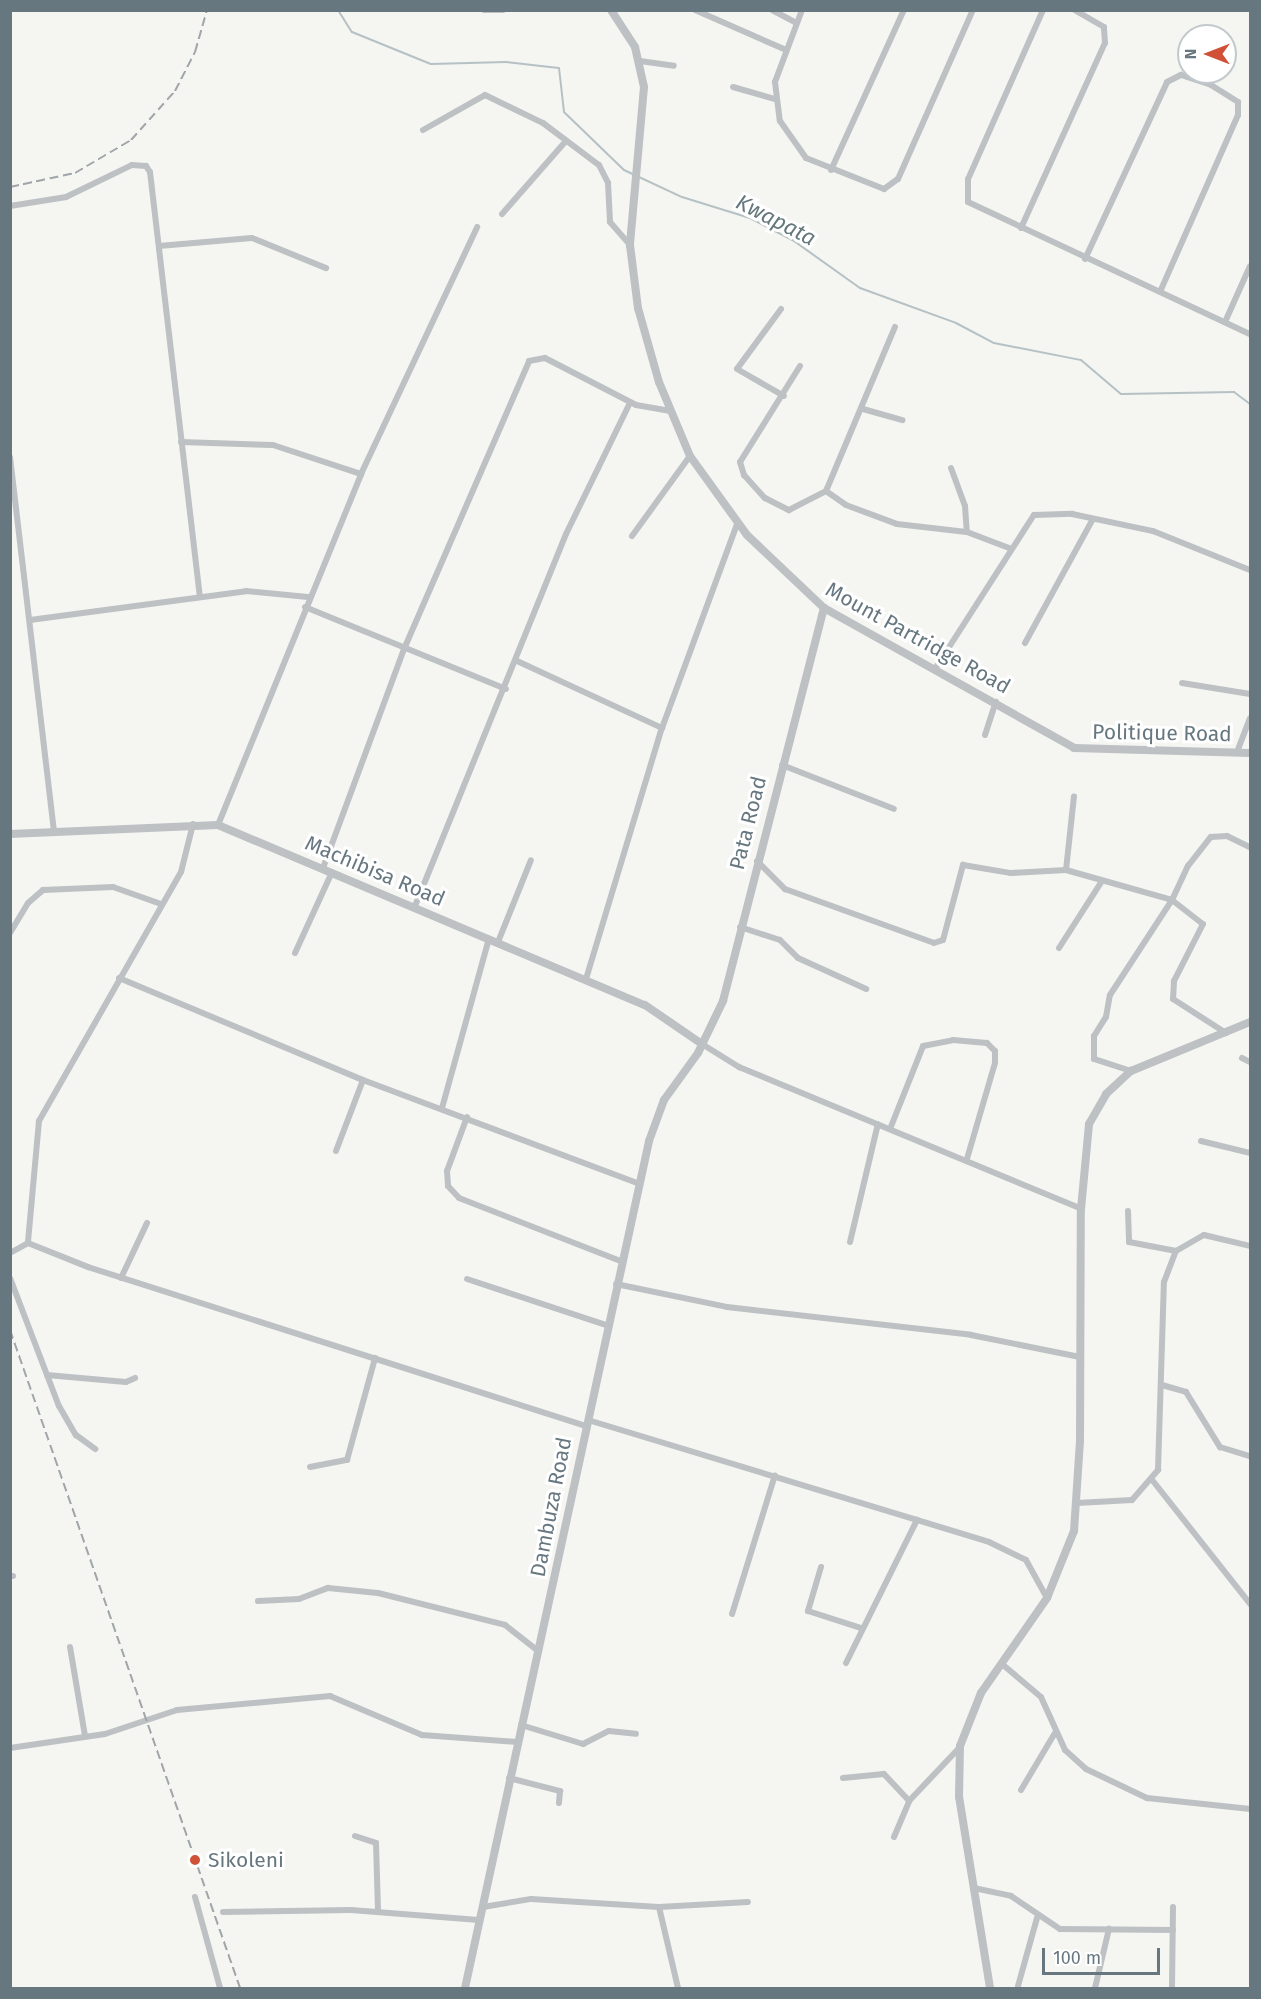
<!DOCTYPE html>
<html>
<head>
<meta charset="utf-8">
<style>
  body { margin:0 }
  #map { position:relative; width:1261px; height:1999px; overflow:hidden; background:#f5f5f2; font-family:"Fira Sans",sans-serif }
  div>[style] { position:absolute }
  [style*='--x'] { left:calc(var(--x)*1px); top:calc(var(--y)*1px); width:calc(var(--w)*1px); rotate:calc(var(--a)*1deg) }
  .stream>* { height:2px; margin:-1px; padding:0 1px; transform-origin:1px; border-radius:1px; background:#b5c1c4 }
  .minor>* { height:6px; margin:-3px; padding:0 3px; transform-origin:3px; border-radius:3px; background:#bdc1c4 }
  .tertiary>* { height:8px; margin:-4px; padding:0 4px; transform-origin:4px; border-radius:4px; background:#bdc1c4 }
  .rail>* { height:2px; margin-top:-1px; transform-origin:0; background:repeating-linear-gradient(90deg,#9fa5a9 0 9px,transparent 0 13.5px) }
  .dots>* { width:16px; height:16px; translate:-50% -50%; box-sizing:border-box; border:3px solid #fff; border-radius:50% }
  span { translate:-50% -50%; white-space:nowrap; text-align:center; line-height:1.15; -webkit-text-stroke:6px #fff; paint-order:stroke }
  .street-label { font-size:21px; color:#677780 }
  .poi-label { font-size:21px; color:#677780 }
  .left { translate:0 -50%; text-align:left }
  .water-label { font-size:22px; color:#63777d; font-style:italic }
  .frame { position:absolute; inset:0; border:12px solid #677780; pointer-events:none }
  .north { position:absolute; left:1177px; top:24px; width:60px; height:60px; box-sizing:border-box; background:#fff; border:2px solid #c2c9cc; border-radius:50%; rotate:270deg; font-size:16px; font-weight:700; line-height:24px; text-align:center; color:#677780 }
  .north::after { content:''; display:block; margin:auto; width:21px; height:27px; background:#d15137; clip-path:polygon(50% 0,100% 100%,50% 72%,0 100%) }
  .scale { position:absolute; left:1042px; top:1948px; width:118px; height:27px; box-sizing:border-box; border:3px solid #677780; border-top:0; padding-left:8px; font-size:18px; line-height:21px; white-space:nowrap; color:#677780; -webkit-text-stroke:4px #fff; paint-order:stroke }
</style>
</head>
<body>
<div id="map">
  <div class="stream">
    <i style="--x:338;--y:10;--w:26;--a:58"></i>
    <i style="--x:352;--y:32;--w:85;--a:22.1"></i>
    <i style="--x:431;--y:64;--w:75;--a:-1.5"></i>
    <i style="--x:506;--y:62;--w:53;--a:6.5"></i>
    <i style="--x:559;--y:68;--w:44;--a:83.5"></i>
    <i style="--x:564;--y:112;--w:83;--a:44"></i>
    <i style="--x:624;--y:170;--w:64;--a:25"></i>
    <i style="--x:682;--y:197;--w:71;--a:17.2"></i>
    <i style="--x:750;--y:218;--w:50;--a:27.6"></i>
    <i style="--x:794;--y:241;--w:81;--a:35.5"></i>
    <i style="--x:860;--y:288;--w:102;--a:20"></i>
    <i style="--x:956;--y:323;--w:43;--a:27.8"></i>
    <i style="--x:994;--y:343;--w:89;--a:11.1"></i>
    <i style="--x:1081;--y:360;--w:52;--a:40.4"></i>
    <i style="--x:1121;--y:394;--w:113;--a:-1"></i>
    <i style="--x:1234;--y:392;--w:20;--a:37"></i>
  </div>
  <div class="minor">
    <i style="--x:484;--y:10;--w:19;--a:0"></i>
    <i style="--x:695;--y:10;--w:99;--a:23.7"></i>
    <i style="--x:772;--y:10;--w:27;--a:28"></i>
    <i style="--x:802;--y:10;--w:77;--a:110.6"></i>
    <i style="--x:775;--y:82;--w:39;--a:83"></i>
    <i style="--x:780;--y:121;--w:45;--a:54.9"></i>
    <i style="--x:806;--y:158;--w:84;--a:21.7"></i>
    <i style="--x:884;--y:189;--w:17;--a:-36"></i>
    <i style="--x:898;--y:179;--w:185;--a:-66.1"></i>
    <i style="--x:1043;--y:10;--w:185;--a:113.9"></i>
    <i style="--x:968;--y:179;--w:23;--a:90"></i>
    <i style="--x:968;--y:202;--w:311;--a:25.1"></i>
    <i style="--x:640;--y:61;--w:34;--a:8"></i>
    <i style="--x:733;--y:87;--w:44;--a:15.9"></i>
    <i style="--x:423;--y:130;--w:71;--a:-29.4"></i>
    <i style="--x:485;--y:95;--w:64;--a:25.8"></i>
    <i style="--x:543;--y:123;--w:70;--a:36.9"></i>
    <i style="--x:599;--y:165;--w:20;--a:63"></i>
    <i style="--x:608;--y:183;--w:39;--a:87"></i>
    <i style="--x:610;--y:222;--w:30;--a:49"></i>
    <i style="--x:831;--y:170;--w:176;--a:-65.5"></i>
    <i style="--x:10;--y:206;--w:57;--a:-9.1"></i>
    <i style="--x:66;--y:197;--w:73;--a:-25.9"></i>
    <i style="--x:132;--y:165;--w:14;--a:4"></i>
    <i style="--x:146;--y:166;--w:7;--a:56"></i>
    <i style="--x:150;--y:172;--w:428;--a:83.3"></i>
    <i style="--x:502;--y:214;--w:96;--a:-48.8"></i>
    <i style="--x:1021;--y:228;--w:203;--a:-65.6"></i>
    <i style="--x:1105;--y:43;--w:16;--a:-94"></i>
    <i style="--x:1104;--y:27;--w:34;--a:-150"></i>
    <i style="--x:159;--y:246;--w:93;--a:-4.9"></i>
    <i style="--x:252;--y:238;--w:80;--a:22.1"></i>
    <i style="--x:1085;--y:259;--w:195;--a:-65.1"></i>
    <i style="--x:1167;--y:82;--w:16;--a:-27"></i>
    <i style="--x:1181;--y:75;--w:32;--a:18"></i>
    <i style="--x:1211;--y:85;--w:32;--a:32"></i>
    <i style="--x:1238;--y:102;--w:13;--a:90"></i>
    <i style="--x:1238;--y:115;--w:193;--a:113.8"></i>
    <i style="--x:781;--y:309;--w:74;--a:126.3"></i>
    <i style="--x:737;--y:369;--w:54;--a:29.9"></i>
    <i style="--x:1225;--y:322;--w:61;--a:-65.9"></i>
    <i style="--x:800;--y:366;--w:113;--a:122"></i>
    <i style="--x:740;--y:462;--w:14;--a:73"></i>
    <i style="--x:744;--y:475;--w:31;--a:48"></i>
    <i style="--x:765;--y:498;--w:27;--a:27"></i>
    <i style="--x:789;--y:510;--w:42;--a:-27.2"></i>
    <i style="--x:826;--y:491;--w:24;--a:35"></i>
    <i style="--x:846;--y:505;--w:54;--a:20.4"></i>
    <i style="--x:897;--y:524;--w:70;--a:6.5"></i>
    <i style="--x:967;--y:532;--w:45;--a:20.9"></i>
    <i style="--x:863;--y:409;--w:41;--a:15.8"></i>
    <i style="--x:181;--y:442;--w:92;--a:1.9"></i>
    <i style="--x:273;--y:445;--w:93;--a:18.2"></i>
    <i style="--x:10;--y:457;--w:378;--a:83.3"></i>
    <i style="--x:951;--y:468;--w:40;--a:69.8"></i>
    <i style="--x:965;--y:506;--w:26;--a:86"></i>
    <i style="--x:826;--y:491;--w:178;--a:-67.2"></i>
    <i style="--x:632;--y:536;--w:99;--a:-54.1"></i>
    <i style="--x:305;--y:607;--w:217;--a:22.2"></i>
    <i style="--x:30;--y:620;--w:218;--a:-7.6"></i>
    <i style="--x:246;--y:591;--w:62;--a:5.5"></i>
    <i style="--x:1025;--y:643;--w:141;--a:-61.3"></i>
    <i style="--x:517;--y:661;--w:160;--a:24.8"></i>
    <i style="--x:935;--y:669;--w:183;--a:-57.3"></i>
    <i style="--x:1034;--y:515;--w:38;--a:-2"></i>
    <i style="--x:1072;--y:514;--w:83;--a:11.9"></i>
    <i style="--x:1153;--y:531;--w:105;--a:21.9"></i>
    <i style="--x:1182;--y:683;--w:69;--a:9.2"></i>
    <i style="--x:985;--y:735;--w:35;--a:-72"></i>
    <i style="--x:1237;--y:752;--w:36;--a:-69"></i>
    <i style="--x:782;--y:765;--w:120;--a:21.4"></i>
    <i style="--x:193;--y:824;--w:49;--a:104"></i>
    <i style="--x:181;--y:872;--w:287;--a:119.7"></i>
    <i style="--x:39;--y:1121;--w:122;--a:95.2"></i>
    <i style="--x:28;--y:1243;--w:65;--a:21.8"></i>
    <i style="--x:88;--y:1267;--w:523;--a:17.71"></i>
    <i style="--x:218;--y:825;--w:379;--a:-67.8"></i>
    <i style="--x:361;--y:474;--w:273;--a:-64.8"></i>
    <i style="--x:757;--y:861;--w:40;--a:45"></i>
    <i style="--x:785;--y:889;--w:158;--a:19.9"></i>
    <i style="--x:934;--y:943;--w:9;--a:-18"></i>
    <i style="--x:943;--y:940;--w:78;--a:-75.1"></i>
    <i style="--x:963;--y:865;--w:49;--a:9.5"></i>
    <i style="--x:1011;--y:873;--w:55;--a:-3.1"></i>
    <i style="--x:1066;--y:870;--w:110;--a:15.8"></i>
    <i style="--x:1172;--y:900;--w:38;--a:-65"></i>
    <i style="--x:1188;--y:866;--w:37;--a:-52"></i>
    <i style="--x:1211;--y:837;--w:16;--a:-4"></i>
    <i style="--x:1227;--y:836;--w:25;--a:26"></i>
    <i style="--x:323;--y:868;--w:233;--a:-69.7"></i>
    <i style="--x:404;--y:649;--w:314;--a:-66.5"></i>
    <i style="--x:529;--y:361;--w:16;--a:-11"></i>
    <i style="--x:545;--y:358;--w:102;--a:27.3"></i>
    <i style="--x:636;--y:405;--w:35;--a:10"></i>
    <i style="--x:1066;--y:870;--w:74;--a:-83.8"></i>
    <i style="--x:415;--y:906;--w:401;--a:-67.9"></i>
    <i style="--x:566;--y:534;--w:146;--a:-64"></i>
    <i style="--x:740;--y:927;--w:42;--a:18"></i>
    <i style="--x:780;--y:940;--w:25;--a:45"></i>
    <i style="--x:798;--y:958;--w:75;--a:24.5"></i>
    <i style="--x:10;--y:933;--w:35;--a:-59"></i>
    <i style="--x:28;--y:903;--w:20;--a:-41"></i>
    <i style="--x:43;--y:890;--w:70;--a:-2.5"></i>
    <i style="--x:113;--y:887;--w:51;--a:19.5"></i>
    <i style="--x:498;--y:942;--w:88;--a:-68.1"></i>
    <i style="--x:1059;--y:948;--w:80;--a:-57.3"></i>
    <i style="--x:295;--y:953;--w:89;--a:-65.4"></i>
    <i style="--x:119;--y:978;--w:264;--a:22.7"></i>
    <i style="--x:363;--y:1080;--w:295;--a:20.6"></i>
    <i style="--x:586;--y:979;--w:262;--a:-73.2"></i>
    <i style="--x:662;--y:728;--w:217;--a:-69.8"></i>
    <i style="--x:702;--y:1044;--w:44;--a:31.9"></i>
    <i style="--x:739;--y:1067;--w:370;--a:22.5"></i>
    <i style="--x:1242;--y:1058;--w:9;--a:27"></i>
    <i style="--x:1131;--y:1071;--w:39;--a:-162"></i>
    <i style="--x:1094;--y:1059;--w:23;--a:-90"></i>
    <i style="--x:1094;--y:1036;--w:22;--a:-58"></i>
    <i style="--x:1106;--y:1017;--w:22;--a:-80"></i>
    <i style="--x:1110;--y:995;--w:113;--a:-56.9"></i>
    <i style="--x:1172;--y:900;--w:39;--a:38"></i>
    <i style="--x:1203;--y:924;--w:64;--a:117"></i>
    <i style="--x:1174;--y:981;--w:18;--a:93"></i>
    <i style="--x:1173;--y:999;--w:63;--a:32.7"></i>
    <i style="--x:442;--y:1108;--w:176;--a:-74.5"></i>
    <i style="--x:467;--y:1117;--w:58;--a:110.3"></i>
    <i style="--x:447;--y:1171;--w:15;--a:86"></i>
    <i style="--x:448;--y:1186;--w:16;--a:47"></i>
    <i style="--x:459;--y:1198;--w:174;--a:21.3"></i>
    <i style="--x:890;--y:1129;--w:89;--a:-68.3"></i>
    <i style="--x:923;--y:1046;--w:31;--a:-11"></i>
    <i style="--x:953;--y:1040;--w:34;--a:5"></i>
    <i style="--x:987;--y:1043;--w:11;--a:45"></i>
    <i style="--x:995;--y:1051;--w:12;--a:90"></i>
    <i style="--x:995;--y:1063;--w:100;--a:106.3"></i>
    <i style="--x:1201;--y:1141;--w:50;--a:13.8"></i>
    <i style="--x:336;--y:1151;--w:76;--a:-69.2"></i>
    <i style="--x:1128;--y:1211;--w:31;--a:88"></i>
    <i style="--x:1129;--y:1242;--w:48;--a:10.8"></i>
    <i style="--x:850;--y:1242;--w:121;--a:-76.7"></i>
    <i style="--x:10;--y:1253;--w:21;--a:-29"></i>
    <i style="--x:10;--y:1278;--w:137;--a:69.1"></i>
    <i style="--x:59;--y:1406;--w:34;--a:60"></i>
    <i style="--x:76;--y:1435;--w:24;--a:36"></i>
    <i style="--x:121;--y:1278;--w:61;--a:-64.7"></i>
    <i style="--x:467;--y:1279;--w:150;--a:18.3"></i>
    <i style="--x:616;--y:1284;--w:113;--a:11.7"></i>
    <i style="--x:727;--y:1307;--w:246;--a:6.5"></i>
    <i style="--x:971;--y:1335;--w:111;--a:11.4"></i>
    <i style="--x:47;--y:1375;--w:79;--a:5.1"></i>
    <i style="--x:126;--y:1382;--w:10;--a:-24"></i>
    <i style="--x:1162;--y:1385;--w:25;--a:16"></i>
    <i style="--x:1186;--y:1392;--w:65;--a:58.3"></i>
    <i style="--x:1220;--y:1447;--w:31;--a:17"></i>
    <i style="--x:588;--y:1420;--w:419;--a:16.9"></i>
    <i style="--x:989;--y:1542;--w:41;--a:25.9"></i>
    <i style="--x:1026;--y:1560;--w:43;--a:61.1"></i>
    <i style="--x:310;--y:1467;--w:38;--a:-11"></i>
    <i style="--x:347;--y:1460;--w:106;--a:-74.6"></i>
    <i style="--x:1153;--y:1481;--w:157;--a:51.7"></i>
    <i style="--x:1077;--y:1503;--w:55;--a:-3.1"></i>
    <i style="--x:1132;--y:1500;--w:40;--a:-49"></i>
    <i style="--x:1158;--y:1470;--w:188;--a:-88.2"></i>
    <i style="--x:1164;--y:1282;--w:33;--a:-69"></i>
    <i style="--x:1176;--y:1251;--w:32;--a:-30"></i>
    <i style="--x:1204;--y:1235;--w:47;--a:13.4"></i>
    <i style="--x:821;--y:1567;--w:46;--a:106.5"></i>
    <i style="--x:808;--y:1611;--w:56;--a:17.8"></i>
    <i style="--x:10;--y:1576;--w:3;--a:0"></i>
    <i style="--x:258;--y:1601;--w:41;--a:-2.8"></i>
    <i style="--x:299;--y:1599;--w:31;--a:-21"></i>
    <i style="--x:328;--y:1588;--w:50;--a:5.7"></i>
    <i style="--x:378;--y:1593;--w:131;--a:14.1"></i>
    <i style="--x:505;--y:1625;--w:42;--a:38.2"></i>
    <i style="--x:732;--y:1614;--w:145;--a:-72.8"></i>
    <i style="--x:70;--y:1647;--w:90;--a:80.4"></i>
    <i style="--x:846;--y:1663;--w:160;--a:-63.6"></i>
    <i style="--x:1002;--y:1664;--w:51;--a:40.2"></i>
    <i style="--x:1041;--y:1697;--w:58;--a:65.6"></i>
    <i style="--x:1065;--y:1750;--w:28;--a:42"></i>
    <i style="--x:1086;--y:1769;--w:68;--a:25.4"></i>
    <i style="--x:1147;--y:1798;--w:104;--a:6.1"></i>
    <i style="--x:521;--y:1725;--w:65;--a:17"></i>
    <i style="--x:583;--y:1744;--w:29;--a:-27"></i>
    <i style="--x:609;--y:1731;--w:27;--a:6"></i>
    <i style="--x:10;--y:1748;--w:96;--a:-8.4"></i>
    <i style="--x:105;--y:1734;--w:76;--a:-18.4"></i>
    <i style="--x:177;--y:1710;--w:154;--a:-5.2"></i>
    <i style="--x:330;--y:1696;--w:100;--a:23"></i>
    <i style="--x:422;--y:1735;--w:95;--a:4.2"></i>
    <i style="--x:509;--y:1778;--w:53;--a:14.3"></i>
    <i style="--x:560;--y:1791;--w:12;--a:95"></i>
    <i style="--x:843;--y:1778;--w:41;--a:-5.6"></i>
    <i style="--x:884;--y:1774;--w:37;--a:47"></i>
    <i style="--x:1021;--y:1790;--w:66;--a:-59.2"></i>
    <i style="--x:355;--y:1836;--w:22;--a:18"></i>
    <i style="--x:376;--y:1843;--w:68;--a:88.3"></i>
    <i style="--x:894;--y:1837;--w:39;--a:-67"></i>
    <i style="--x:909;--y:1801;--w:74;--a:-46.6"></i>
    <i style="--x:974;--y:1888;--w:38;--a:12"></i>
    <i style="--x:1011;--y:1896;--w:59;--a:34"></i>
    <i style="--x:1060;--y:1929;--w:113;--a:0.5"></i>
    <i style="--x:195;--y:1897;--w:94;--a:74.6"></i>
    <i style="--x:483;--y:1907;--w:49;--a:-9.5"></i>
    <i style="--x:531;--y:1899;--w:128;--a:3.6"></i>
    <i style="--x:659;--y:1907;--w:89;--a:-3.2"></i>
    <i style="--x:659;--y:1907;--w:83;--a:76.8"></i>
    <i style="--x:223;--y:1912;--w:128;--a:-0.9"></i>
    <i style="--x:351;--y:1910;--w:128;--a:4.5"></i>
    <i style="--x:1018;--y:1986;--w:71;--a:-74.4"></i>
    <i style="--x:1095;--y:1988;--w:61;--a:-76.7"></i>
    <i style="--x:1172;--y:1988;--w:81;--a:-89.3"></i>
  </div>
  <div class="tertiary">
    <i style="--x:611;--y:10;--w:44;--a:57"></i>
    <i style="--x:635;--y:47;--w:41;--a:77.3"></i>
    <i style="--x:644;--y:87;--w:159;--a:95.1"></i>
    <i style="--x:630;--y:245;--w:64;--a:82.8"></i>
    <i style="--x:638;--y:308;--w:77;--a:74.2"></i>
    <i style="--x:659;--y:382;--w:80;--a:67.3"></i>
    <i style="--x:690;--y:456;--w:97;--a:54.2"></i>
    <i style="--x:747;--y:535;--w:106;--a:43.5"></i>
    <i style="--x:824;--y:608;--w:287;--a:29.2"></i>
    <i style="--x:1074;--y:748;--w:176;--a:1.6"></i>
    <i style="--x:10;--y:834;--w:208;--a:-2.5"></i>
    <i style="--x:218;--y:825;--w:463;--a:22.9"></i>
    <i style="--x:645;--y:1005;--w:69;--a:34.4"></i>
    <i style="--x:465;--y:1988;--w:867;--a:-77.74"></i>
    <i style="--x:649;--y:1141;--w:44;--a:-69.9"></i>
    <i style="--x:664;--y:1100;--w:58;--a:-54.1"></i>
    <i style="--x:698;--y:1053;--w:58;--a:-64.3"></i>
    <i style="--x:723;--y:1001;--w:406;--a:-75.6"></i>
    <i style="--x:990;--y:1988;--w:193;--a:-99.2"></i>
    <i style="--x:959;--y:1797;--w:51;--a:-88.9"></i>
    <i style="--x:960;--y:1746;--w:57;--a:-68.4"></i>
    <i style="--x:981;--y:1693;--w:116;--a:-55.2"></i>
    <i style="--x:1047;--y:1598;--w:72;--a:-68.1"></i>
    <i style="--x:1074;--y:1531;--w:90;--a:-86.2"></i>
    <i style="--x:1080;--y:1441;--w:232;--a:-89.8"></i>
    <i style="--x:1081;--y:1209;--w:85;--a:-84.6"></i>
    <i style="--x:1089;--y:1124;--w:34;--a:-60"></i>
    <i style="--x:1106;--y:1094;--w:34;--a:-43"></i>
    <i style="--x:1131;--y:1071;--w:129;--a:-22.4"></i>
  </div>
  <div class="rail">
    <i style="--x:10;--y:187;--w:66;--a:-12.2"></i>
    <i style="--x:75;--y:173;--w:65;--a:-30.5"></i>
    <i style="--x:131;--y:140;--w:66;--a:-48.1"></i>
    <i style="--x:175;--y:91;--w:44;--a:-62.9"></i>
    <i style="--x:195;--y:52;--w:44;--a:-74.1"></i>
    <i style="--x:10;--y:1330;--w:697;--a:70.73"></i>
  </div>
  <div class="dots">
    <i style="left:195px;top:1860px;background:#d15137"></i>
  </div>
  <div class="street-label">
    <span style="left:918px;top:638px;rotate:29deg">Mount Partridge Road</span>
    <span style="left:1162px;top:733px;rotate:1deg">Politique Road</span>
    <span style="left:748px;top:823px;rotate:-76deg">Pata Road</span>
    <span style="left:375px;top:871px;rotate:23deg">Machibisa Road</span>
    <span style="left:551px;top:1507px;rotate:-79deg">Dambuza Road</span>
  </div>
  <div class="poi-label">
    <span class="left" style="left:208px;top:1860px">Sikoleni</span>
  </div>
  <div class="water-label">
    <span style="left:776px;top:220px;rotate:27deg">Kwapata</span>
  </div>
  <div class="frame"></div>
  <div class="north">N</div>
  <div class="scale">100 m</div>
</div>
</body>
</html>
